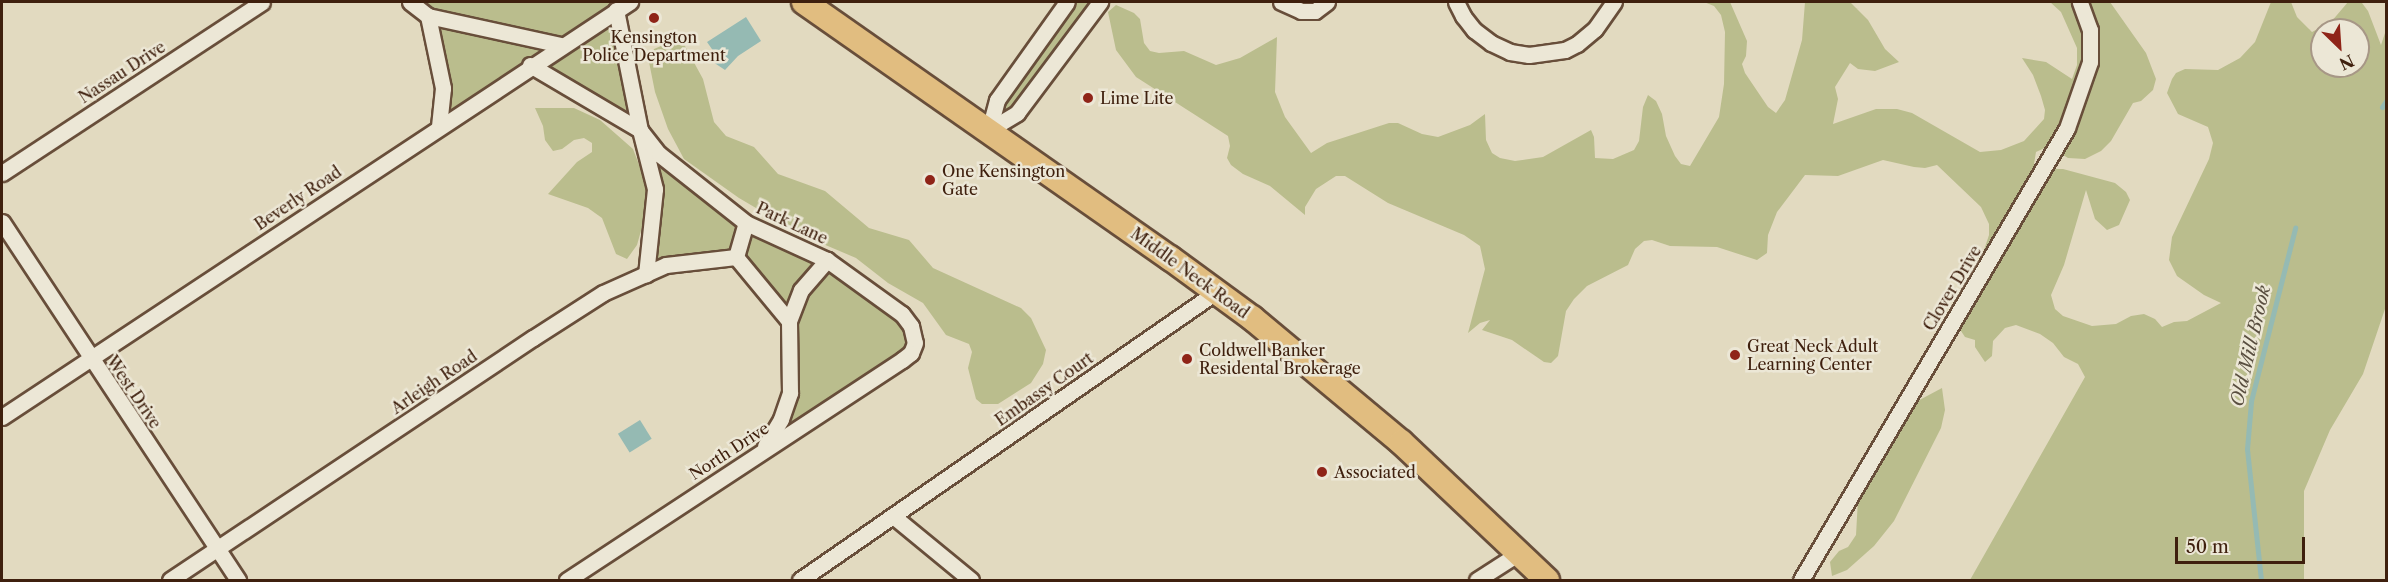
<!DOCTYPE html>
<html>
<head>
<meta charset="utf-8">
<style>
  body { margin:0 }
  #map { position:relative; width:2388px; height:582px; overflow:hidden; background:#e2dac0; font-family:"Libre Caslon Text",serif }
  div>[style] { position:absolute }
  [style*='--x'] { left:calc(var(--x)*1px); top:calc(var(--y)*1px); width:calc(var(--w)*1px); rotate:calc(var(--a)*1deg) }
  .green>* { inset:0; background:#babd8d }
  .water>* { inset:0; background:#95bab3; transform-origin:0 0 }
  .stream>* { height:5px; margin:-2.5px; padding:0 2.5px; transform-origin:2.5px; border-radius:2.5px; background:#95bab3 }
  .roads { filter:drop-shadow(2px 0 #684e3a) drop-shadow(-2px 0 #684e3a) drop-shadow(0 2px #684e3a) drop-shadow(0 -2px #684e3a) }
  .minor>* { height:15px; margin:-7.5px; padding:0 7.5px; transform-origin:7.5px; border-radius:7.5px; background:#ece7d6 }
  .primary>* { height:24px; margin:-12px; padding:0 12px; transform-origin:12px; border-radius:12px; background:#e1bd80 }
  .dots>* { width:16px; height:16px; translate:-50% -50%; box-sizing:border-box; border:3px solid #ece7d6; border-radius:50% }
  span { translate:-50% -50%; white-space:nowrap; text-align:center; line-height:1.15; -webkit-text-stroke:5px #ece7d6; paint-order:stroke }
  .poi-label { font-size:16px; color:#3f200e }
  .left { translate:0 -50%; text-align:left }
  .street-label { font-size:16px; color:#3f200e }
  .water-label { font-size:18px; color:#594e40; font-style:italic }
  .frame { position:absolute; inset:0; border:3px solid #3f200e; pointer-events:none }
  .north { position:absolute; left:2310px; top:18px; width:60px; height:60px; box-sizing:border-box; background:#ece7d6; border:2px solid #a79786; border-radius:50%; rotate:155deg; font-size:16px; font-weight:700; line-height:24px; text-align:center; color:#3f200e }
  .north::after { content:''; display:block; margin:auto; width:21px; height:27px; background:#8f2418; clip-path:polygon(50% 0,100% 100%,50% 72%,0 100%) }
  .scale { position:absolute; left:2175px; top:537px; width:130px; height:27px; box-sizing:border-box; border:3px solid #3f200e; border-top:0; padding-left:8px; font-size:18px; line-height:21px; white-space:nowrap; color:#3f200e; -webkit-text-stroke:4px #ece7d6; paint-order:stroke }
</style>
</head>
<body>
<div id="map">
  <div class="green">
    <i style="clip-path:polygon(410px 2px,628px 2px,616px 11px,640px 130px,771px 235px,902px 314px,915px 343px,762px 451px,781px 419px,789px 321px,736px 257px,646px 275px,655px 189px,640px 130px,531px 65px,439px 127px,443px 88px,428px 16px)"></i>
    <i style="clip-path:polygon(1069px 2px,1100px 2px,1017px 113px,989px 131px,997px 99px)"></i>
    <i style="clip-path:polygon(evenodd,1704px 2px,1730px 2px,1747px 41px,1746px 56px,1742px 64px,1745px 73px,1768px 107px,1776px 113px,1785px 100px,1802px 40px,1805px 2px,1850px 2px,1868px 20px,1885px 49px,1899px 62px,1875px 71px,1858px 69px,1850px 63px,1835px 87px,1838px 99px,1833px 124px,1876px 109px,1897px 109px,1912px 113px,1980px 152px,2001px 150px,2024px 141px,2044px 119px,2045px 110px,2041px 96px,2033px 75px,2022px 58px,2046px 62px,2072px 79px,2077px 65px,2077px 48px,2061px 12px,2050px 2px,2110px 2px,2146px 53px,2156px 79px,2153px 90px,2141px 101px,2133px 103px,2111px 141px,2101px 151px,2085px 159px,2068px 158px,2049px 146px,2036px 152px,2034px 164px,2036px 169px,2063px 169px,2115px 183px,2126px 192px,2130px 200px,2119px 225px,2107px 230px,2095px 219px,2086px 190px,2064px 265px,2051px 295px,2055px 309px,2063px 316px,2092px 326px,2116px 324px,2131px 316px,2144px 314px,2155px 319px,2162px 327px,2174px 322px,2187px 321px,2221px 303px,2204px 295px,2177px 276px,2169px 260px,2172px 237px,2209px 159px,2213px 143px,2208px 127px,2178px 114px,2167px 93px,2172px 79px,2176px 73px,2185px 69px,2218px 70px,2240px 58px,2255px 42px,2271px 2px,2291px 2px,2297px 17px,2312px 32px,2331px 22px,2348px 2px,2362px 3px,2368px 11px,2381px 45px,2386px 30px,2386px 306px,2363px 374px,2330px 430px,2304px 491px,2304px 580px,1970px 580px,2085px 377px,2078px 364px,2064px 357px,2053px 343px,2040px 334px,2016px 325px,2005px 328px,1993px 341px,1992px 356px,1985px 362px,1975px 347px,1975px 340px,1965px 337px,1961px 331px,1952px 309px,1975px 277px,1989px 235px,1989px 224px,1981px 207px,1937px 165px,1925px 168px,1914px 167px,1883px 160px,1838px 176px,1805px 175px,1777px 212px,1768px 235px,1767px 253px,1757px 260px,1717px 247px,1670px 246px,1652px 240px,1644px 241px,1635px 249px,1628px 265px,1587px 286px,1574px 299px,1566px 311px,1558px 356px,1551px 363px,1544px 362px,1512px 340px,1482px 330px,1490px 320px,1480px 323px,1468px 333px,1485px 269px,1480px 246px,1464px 235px,1388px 203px,1345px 176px,1336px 176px,1316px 189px,1305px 207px,1305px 215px,1270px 186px,1243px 174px,1231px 165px,1227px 158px,1230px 146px,1228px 136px,1136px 77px,1116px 50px,1108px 12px,1116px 5px,1134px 13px,1140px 19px,1144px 43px,1150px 51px,1159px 53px,1184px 51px,1216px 65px,1240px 58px,1277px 37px,1275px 92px,1285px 117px,1311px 153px,1327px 143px,1389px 123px,1398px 123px,1422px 134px,1438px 137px,1470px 125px,1485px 114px,1486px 140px,1492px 153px,1500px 158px,1515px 161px,1543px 157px,1591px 130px,1594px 137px,1595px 158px,1613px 159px,1634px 150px,1639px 141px,1643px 107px,1648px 95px,1656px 101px,1662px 114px,1666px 136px,1675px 156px,1681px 164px,1690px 166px,1719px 117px,1724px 84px,1725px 32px,1721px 15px,1714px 6px,1704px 2px,2322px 30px,2358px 30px,2358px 66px,2322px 66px,2322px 30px)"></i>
    <i style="clip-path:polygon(668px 43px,685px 46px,703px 79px,714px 122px,726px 136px,754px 147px,778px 174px,825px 191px,869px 228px,909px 240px,933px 268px,1021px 308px,1031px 318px,1046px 350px,1043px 364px,1031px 383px,998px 404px,982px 404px,976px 399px,968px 368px,972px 352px,969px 344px,946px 335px,923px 303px,888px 283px,856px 258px,802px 235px,739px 198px,684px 159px,668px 129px,655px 92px,649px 62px,654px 49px)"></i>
    <i style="clip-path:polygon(535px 108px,574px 108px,600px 120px,633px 149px,648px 188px,646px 213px,637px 245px,627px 259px,616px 254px,602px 218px,588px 208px,548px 194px,577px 162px,592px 152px,592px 143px,584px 138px,574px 140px,562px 149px,553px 151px,545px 140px,543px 126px)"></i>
    <i style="clip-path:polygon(1942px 388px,1945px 410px,1941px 428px,1894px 521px,1874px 546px,1847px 570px,1832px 576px,1830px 562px,1839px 551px,1848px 547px,1856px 535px,1858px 499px,1873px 464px,1912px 404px)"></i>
  </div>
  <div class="water">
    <i style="clip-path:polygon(746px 17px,761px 41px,738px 56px,725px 70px,713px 62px,714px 52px,707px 42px)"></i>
    <i style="left:640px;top:420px;width:22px;height:26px;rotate:58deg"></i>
  </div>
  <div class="stream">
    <i style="--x:2382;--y:107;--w:7;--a:-56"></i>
    <i style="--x:2261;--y:580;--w:132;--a:-96.1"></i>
    <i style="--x:2247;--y:449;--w:48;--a:-85.2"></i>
    <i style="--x:2251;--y:401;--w:179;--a:-75.7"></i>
  </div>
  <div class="roads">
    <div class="minor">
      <i style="--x:410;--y:2;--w:23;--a:38"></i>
      <i style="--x:428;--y:16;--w:136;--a:12.3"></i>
      <i style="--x:1281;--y:2;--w:22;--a:24"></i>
      <i style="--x:1301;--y:11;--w:14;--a:0"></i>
      <i style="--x:1315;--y:11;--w:15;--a:-37"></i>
      <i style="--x:1456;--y:2;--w:16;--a:63"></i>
      <i style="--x:1463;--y:16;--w:18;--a:52"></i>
      <i style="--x:1474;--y:30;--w:21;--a:37"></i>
      <i style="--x:1491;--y:43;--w:21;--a:25"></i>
      <i style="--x:1510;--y:52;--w:19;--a:9"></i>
      <i style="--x:1529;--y:55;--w:36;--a:-8"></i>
      <i style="--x:1565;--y:50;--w:13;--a:-27"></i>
      <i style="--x:1577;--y:44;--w:23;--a:-40"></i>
      <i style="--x:1595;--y:29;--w:33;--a:-55"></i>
      <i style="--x:616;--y:10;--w:122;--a:78.7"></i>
      <i style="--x:640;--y:130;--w:61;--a:75.7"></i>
      <i style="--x:655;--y:189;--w:86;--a:96"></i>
      <i style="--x:428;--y:16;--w:74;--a:78.2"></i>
      <i style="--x:443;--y:88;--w:39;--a:96"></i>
      <i style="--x:530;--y:65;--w:128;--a:30.6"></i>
      <i style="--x:640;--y:130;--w:31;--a:52"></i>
      <i style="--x:659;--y:154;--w:111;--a:38.4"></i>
      <i style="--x:746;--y:223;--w:89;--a:24.6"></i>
      <i style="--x:827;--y:260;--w:92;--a:35.8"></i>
      <i style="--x:902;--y:314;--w:15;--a:53"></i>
      <i style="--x:911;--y:326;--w:17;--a:77"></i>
      <i style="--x:915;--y:343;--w:11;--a:112"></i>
      <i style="--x:911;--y:353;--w:11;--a:142"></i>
      <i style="--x:902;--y:360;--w:401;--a:146.7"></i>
      <i style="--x:989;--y:130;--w:33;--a:-31"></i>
      <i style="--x:1017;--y:113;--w:139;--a:-53.2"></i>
      <i style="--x:989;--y:130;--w:31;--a:-75"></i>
      <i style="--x:997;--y:100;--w:120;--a:-54.5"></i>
      <i style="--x:2;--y:173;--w:311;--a:-33.3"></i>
      <i style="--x:2;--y:222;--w:429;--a:56.6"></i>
      <i style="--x:736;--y:257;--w:35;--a:-74"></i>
      <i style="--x:2;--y:417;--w:753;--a:-33.46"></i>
      <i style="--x:765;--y:446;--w:31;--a:-59"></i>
      <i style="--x:781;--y:419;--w:28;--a:-71"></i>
      <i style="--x:790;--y:393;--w:72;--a:-90.8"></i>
      <i style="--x:789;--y:321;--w:33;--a:-69"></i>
      <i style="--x:801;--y:290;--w:40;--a:-49"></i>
      <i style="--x:893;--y:516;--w:101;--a:39.4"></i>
      <i style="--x:170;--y:580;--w:436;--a:-33.7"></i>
      <i style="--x:533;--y:338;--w:83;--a:-32.7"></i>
      <i style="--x:603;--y:293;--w:69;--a:-24"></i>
      <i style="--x:666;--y:265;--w:70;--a:-6.5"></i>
      <i style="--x:736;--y:257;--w:83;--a:50.4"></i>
      <i style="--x:800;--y:580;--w:506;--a:-34.7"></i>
      <i style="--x:1477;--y:580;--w:50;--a:-32.7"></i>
      <i style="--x:1801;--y:580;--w:524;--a:-59.52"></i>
      <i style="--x:2067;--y:128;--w:70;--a:-70.8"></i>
      <i style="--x:2090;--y:62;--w:32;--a:-90"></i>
      <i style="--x:2090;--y:30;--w:30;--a:-110"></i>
    </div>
    <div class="primary">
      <i style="--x:804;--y:2;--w:447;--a:35"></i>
      <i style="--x:1170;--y:258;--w:102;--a:36.2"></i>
      <i style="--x:1252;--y:318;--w:194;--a:39.8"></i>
      <i style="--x:1401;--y:442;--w:201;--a:43.4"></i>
    </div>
  </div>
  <div class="dots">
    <i style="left:654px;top:18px;background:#8f2418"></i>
    <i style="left:1088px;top:98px;background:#8f2418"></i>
    <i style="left:930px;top:180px;background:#8f2418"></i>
    <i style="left:1735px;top:355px;background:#8f2418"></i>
    <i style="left:1187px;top:359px;background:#8f2418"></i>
    <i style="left:1322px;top:472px;background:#8f2418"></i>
  </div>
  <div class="poi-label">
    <span style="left:654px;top:46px">Kensington<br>Police Department</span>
    <span class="left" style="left:1100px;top:98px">Lime Lite</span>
    <span class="left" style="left:942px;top:180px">One Kensington<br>Gate</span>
    <span class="left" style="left:1747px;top:355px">Great Neck Adult<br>Learning Center</span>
    <span class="left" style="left:1199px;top:359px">Coldwell Banker<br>Residental Brokerage</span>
    <span class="left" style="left:1334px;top:472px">Associated</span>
  </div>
  <div class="street-label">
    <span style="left:122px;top:72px;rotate:-33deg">Nassau Drive</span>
    <span style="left:298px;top:198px;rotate:-34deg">Beverly Road</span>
    <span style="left:792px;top:223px;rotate:25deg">Park Lane</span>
    <span style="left:1190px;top:273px;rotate:36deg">Middle Neck Road</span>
    <span style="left:1952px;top:288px;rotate:-59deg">Clover Drive</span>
    <span style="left:434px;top:382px;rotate:-34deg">Arleigh Road</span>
    <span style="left:1044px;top:389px;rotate:-35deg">Embassy Court</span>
    <span style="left:134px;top:392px;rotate:56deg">West Drive</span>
    <span style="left:729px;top:451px;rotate:-33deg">North Drive</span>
  </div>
  <div class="water-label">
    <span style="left:2251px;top:346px;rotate:-77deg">Old Mill Brook</span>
  </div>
  <div class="frame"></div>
  <div class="north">N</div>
  <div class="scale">50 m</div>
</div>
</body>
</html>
